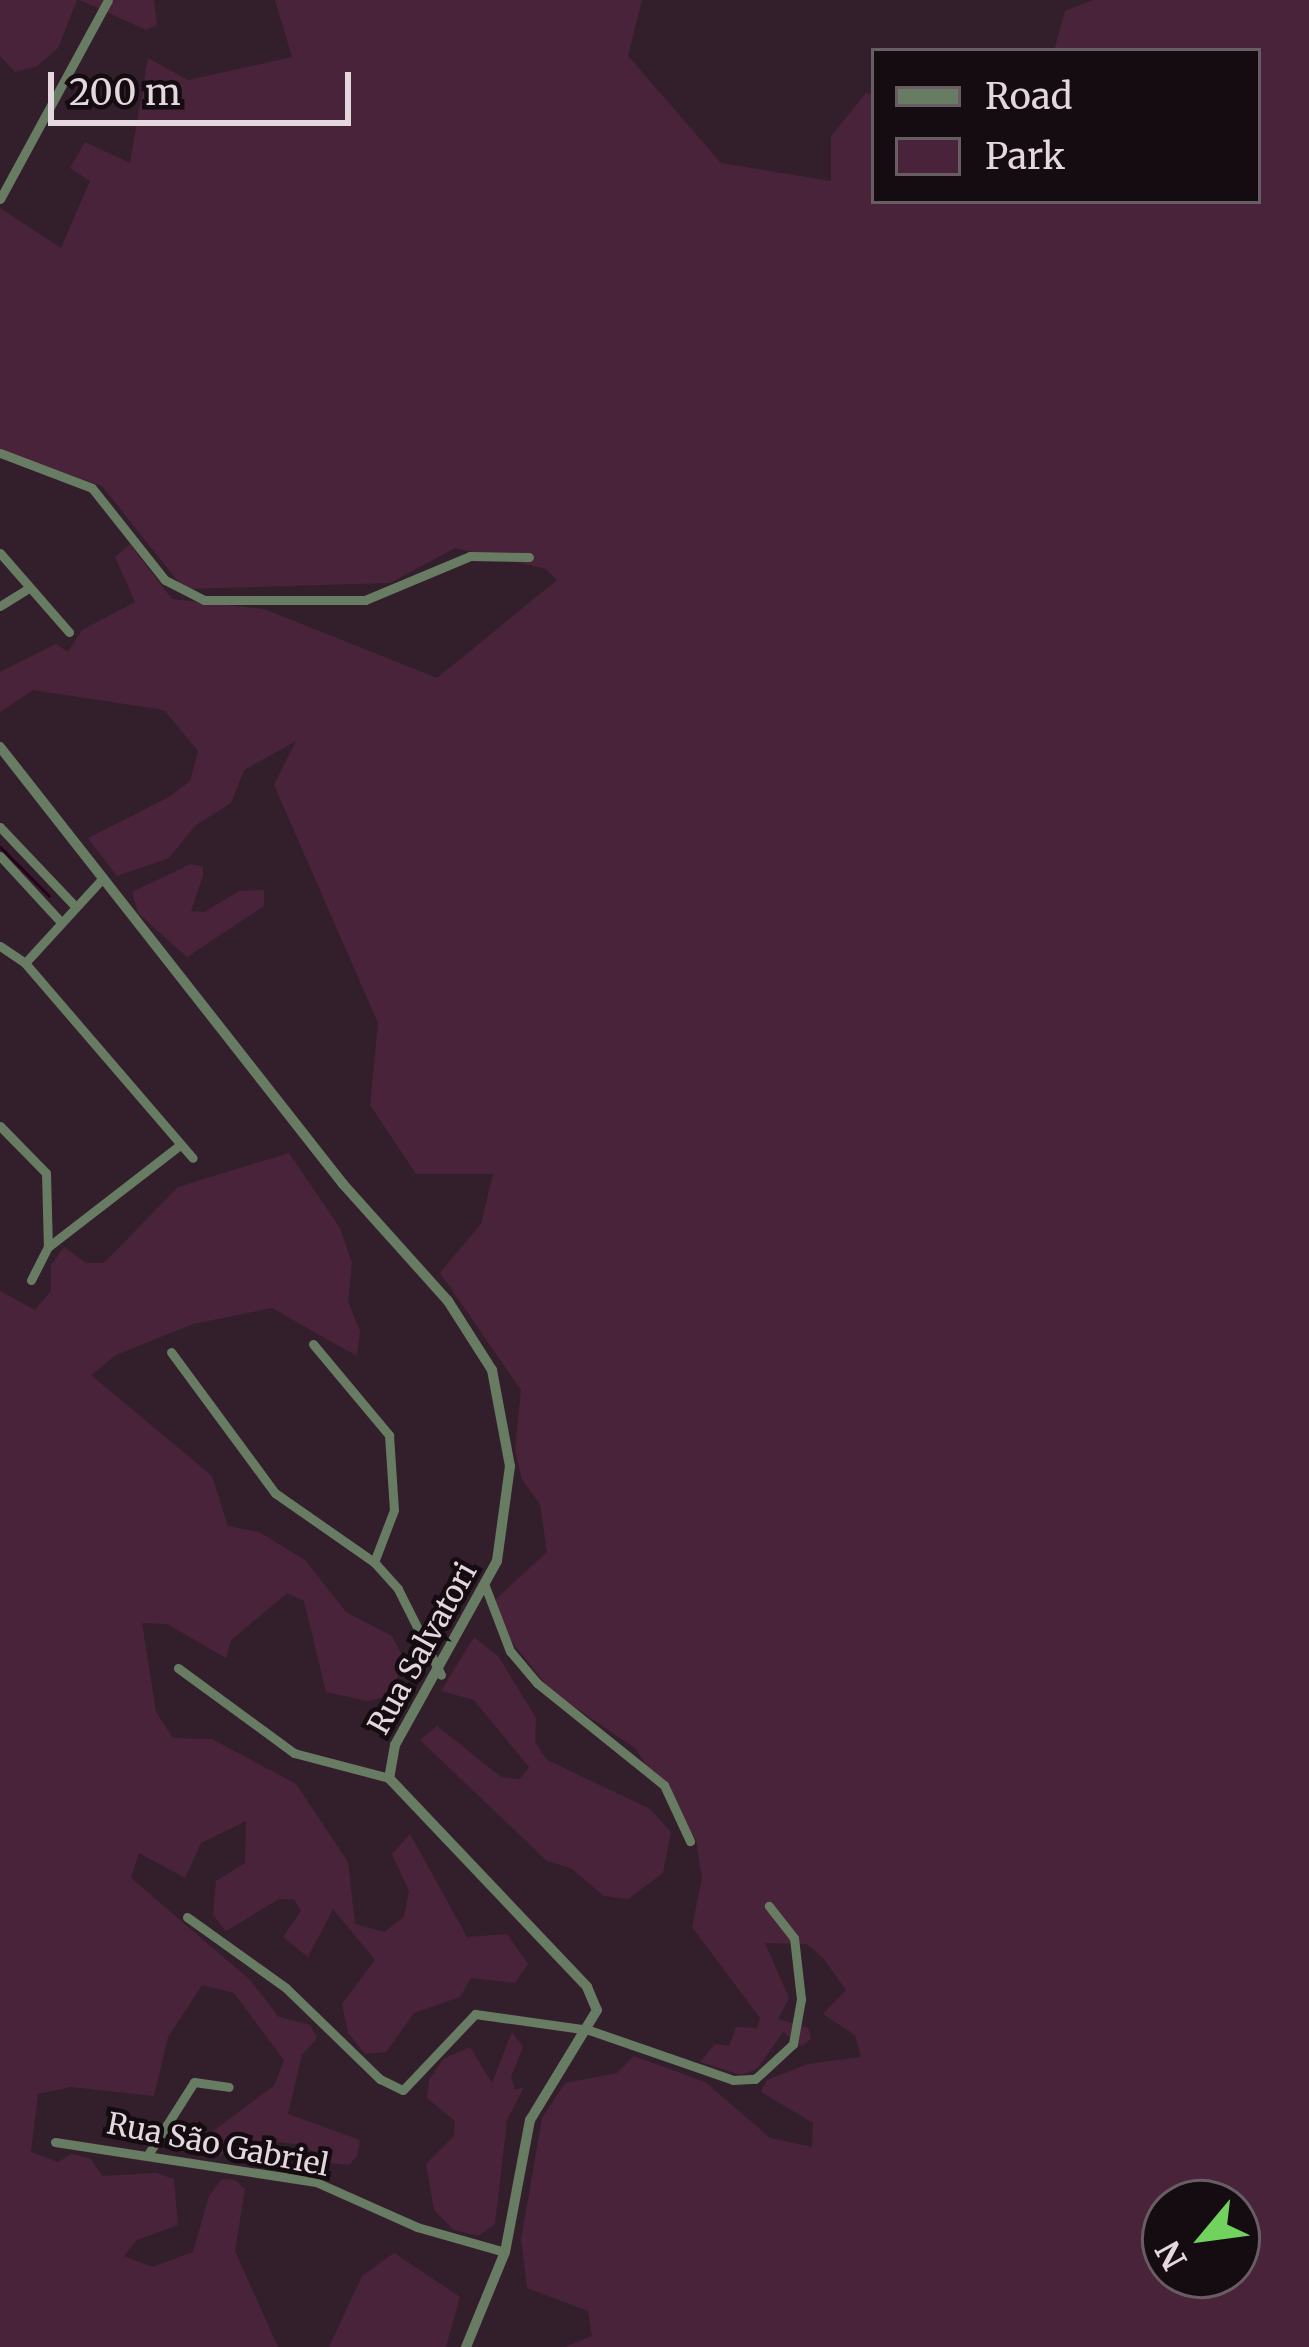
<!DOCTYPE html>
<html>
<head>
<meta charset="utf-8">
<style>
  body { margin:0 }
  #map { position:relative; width:1309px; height:2347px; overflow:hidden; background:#331f2b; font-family:Merriweather,serif }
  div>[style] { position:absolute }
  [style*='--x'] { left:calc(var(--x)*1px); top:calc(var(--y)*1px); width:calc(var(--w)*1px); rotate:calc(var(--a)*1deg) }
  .green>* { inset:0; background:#49233a }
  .stream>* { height:3px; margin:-1.5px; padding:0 1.5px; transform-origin:1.5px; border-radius:1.5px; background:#270019 }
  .minor>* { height:9px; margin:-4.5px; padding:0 4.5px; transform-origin:4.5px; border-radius:4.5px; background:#677c62 }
  .tertiary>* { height:10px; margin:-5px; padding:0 5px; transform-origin:5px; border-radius:5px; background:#677c62 }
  span { translate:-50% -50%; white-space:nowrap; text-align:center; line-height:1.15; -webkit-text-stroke:9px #150c11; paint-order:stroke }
  .street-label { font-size:30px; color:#e5d7de }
  .legend { position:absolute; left:871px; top:48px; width:390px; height:156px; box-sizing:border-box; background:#150c11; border:3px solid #685d63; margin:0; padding:15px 21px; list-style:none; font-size:36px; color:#e5d7de }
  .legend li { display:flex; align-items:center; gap:24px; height:60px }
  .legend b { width:60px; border:3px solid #685d63 }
  .north { position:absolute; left:1141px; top:2179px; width:120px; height:120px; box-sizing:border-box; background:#150c11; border:3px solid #685d63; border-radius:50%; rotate:241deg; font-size:33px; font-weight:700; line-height:48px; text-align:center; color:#e5d7de }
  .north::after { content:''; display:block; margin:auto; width:42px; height:54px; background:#71d25e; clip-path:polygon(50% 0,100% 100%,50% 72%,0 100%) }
  .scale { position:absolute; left:48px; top:72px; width:303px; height:54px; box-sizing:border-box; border:6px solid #e5d7de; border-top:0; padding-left:15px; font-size:36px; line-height:42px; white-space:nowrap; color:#e5d7de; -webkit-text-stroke:9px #150c11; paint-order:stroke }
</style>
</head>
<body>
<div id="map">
  <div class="green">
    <i style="clip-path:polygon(0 0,77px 0,58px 48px,37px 66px,15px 72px,0 56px)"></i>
    <i style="clip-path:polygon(80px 0,154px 0,157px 25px,146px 30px)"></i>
    <i style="clip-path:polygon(evenodd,275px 0,642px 0,628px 56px,721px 163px,831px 181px,831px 136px,866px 93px,874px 94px,874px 201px,1258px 201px,1258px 51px,1054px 51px,1065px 11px,1093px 0,1309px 0,1309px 2347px,565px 2347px,592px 2336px,588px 2311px,527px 2288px,521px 2240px,542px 2118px,565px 2083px,617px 2073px,634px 2056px,705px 2082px,770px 2138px,812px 2147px,813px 2123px,761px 2092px,767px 2080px,808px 2064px,861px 2057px,855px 2035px,823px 2014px,846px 1990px,823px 1958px,807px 1944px,765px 1943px,789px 1998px,778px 2019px,808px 2028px,811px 2039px,802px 2046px,783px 2032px,757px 2069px,741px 2075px,700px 2062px,715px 2044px,729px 2046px,736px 2027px,757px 2028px,760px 2018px,692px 1927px,702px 1878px,696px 1840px,635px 1748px,551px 1691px,505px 1633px,495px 1600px,547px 1552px,540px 1504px,522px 1480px,515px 1450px,521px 1390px,440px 1273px,481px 1224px,493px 1174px,416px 1174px,370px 1105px,378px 1023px,274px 785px,296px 741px,244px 770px,231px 803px,196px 825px,169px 858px,117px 876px,88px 838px,169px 797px,190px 781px,198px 751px,164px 710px,33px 690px,0 712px,0 672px,56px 644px,68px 652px,82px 630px,135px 602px,115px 557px,130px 544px,172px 599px,264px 609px,437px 678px,557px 580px,546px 569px,455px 548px,390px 583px,184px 589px,102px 486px,0 450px,0 208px,61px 248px,90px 181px,70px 168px,85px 142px,130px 163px,148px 58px,188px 80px,292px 57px,275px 0,1165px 2203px,1237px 2203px,1237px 2275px,1165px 2275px,1165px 2203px)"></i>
    <i style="clip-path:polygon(191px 864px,203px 867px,203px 876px,191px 911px,204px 912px,239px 891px,264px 890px,264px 906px,187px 957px,138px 913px,132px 892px)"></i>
    <i style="clip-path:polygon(289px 1153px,340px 1228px,352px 1263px,348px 1302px,360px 1331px,357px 1356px,272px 1308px,193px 1324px,116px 1355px,91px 1375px,212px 1476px,228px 1526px,259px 1532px,305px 1560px,346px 1612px,392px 1636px,404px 1659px,390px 1696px,367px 1701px,326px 1692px,304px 1601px,287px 1593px,231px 1640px,226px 1658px,167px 1624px,142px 1623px,156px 1712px,173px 1738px,212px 1739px,296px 1784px,348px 1862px,355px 1924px,384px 1932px,404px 1917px,409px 1891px,392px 1854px,410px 1834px,467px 1937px,507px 1934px,528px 1964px,515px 1983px,471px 1978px,460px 1997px,414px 2013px,386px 2052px,365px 2054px,348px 2033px,342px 2004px,375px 1960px,333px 1909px,308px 1957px,283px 1937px,301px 1911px,294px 1899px,279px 1899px,226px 1931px,213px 1915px,216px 1881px,245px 1863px,246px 1821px,201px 1843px,185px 1878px,139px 1853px,131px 1878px,249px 1979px,279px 2017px,310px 2025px,317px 2038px,302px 2055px,288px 2114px,360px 2140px,357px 2156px,349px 2165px,329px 2163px,303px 2145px,279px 2142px,237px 2145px,220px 2156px,208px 2150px,212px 2132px,274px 2086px,284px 2060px,234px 1993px,202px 1985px,168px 2037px,154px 2096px,71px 2087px,38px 2094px,31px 2152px,58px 2162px,72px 2154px,91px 2159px,102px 2176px,156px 2173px,174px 2179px,178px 2225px,137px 2240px,124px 2256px,152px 2267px,193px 2252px,209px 2196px,222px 2179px,235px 2180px,245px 2189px,235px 2251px,278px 2347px,0 2347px,0 1291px,35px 1310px,51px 1291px,51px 1265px,64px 1247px,86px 1263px,104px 1263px,178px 1187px)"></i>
    <i style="clip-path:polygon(474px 1637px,498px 1656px,536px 1718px,535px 1742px,547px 1760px,650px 1809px,671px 1832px,663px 1873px,628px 1899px,604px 1896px,571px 1868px,547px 1861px,420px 1740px,437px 1726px,501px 1777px,520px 1779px,529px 1767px,474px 1700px,441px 1691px)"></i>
    <i style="clip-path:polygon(512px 2032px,523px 2047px,511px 2077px,515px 2090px,524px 2087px,507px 2120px,495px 2224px,478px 2236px,454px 2230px,434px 2210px,426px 2164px,454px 2136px,455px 2121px,427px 2098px,429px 2080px,443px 2059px,470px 2047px,492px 2083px)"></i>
    <i style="clip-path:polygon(394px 2253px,460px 2297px,446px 2347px,329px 2347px,362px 2276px)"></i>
  </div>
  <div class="stream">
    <i style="--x:0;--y:847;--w:69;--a:45"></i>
  </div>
  <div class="minor">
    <i style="--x:0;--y:199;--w:226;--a:-61.5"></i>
    <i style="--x:0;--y:453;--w:98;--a:20.8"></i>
    <i style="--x:92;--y:488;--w:117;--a:51.6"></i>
    <i style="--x:165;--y:580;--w:44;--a:27.1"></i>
    <i style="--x:204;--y:600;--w:161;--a:0"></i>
    <i style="--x:365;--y:600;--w:114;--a:-22.7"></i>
    <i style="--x:470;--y:556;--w:59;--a:1"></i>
    <i style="--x:0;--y:553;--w:105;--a:48.9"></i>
    <i style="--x:0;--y:606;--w:34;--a:-32"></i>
    <i style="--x:0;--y:827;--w:110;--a:46.5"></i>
    <i style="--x:0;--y:856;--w:90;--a:47.3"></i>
    <i style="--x:0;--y:946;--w:30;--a:34"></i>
    <i style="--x:25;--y:963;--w:257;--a:49.3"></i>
    <i style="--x:25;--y:963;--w:115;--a:-47.5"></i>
    <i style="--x:0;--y:1126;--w:66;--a:45.6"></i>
    <i style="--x:46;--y:1173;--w:74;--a:88.5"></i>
    <i style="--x:31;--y:1280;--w:37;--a:-63"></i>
    <i style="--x:48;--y:1247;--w:167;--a:-37.7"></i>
    <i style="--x:313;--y:1344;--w:119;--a:50.1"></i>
    <i style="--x:389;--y:1435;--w:75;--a:86.2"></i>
    <i style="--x:394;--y:1510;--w:56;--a:111"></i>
    <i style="--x:171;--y:1352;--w:175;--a:53.6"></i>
    <i style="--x:275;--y:1493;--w:121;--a:34.9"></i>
    <i style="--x:374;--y:1562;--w:36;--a:48"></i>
    <i style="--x:398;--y:1589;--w:96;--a:63.4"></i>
    <i style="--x:485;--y:1586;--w:70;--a:69"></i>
    <i style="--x:510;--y:1651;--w:42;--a:49.8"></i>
    <i style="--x:537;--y:1683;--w:163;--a:38.8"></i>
    <i style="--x:664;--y:1785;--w:62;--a:65.1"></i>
    <i style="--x:178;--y:1668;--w:144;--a:36.2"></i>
    <i style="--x:294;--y:1753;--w:98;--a:14.7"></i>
    <i style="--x:187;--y:1917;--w:122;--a:35.6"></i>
    <i style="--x:286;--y:1988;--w:131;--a:44.1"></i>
    <i style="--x:380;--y:2079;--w:25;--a:26"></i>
    <i style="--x:403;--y:2090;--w:105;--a:-46.5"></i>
    <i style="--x:475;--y:2014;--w:115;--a:8"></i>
    <i style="--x:589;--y:2030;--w:152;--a:19.1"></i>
    <i style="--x:733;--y:2080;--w:22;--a:-3"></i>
    <i style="--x:755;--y:2079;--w:52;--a:-42.6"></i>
    <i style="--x:793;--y:2044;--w:46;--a:-79.9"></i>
    <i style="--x:801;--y:1999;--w:61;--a:-96.5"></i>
    <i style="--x:794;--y:1938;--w:41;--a:-128"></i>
    <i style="--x:55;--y:2142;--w:264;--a:8.7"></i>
    <i style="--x:316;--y:2182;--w:111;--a:24"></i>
    <i style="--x:417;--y:2227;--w:91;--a:15.9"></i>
    <i style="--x:149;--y:2153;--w:84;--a:-57.6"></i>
    <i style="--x:194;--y:2082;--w:35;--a:8"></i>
  </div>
  <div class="tertiary">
    <i style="--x:0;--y:747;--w:556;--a:51.87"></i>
    <i style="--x:343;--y:1184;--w:157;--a:48.1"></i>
    <i style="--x:448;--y:1301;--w:82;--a:57.5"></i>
    <i style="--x:492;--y:1370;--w:98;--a:79.4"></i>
    <i style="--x:510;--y:1466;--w:96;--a:97.8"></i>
    <i style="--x:497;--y:1561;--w:210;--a:119"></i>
    <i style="--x:395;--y:1745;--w:34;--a:100"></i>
    <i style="--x:389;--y:1778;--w:288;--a:46.5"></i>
    <i style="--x:587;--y:1987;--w:25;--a:67"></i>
    <i style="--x:597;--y:2010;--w:129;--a:121.3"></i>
    <i style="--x:530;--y:2120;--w:134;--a:100.7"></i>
    <i style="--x:505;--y:2252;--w:103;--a:112.3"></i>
  </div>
  <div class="street-label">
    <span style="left:422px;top:1648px;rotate:-61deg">Rua Salvatori</span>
    <span style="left:218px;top:2144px;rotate:11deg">Rua São Gabriel</span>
  </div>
  <ul class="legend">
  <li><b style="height:15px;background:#677c62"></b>Road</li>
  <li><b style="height:33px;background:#49233a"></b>Park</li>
  </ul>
  <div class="north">N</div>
  <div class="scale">200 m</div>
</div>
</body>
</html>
